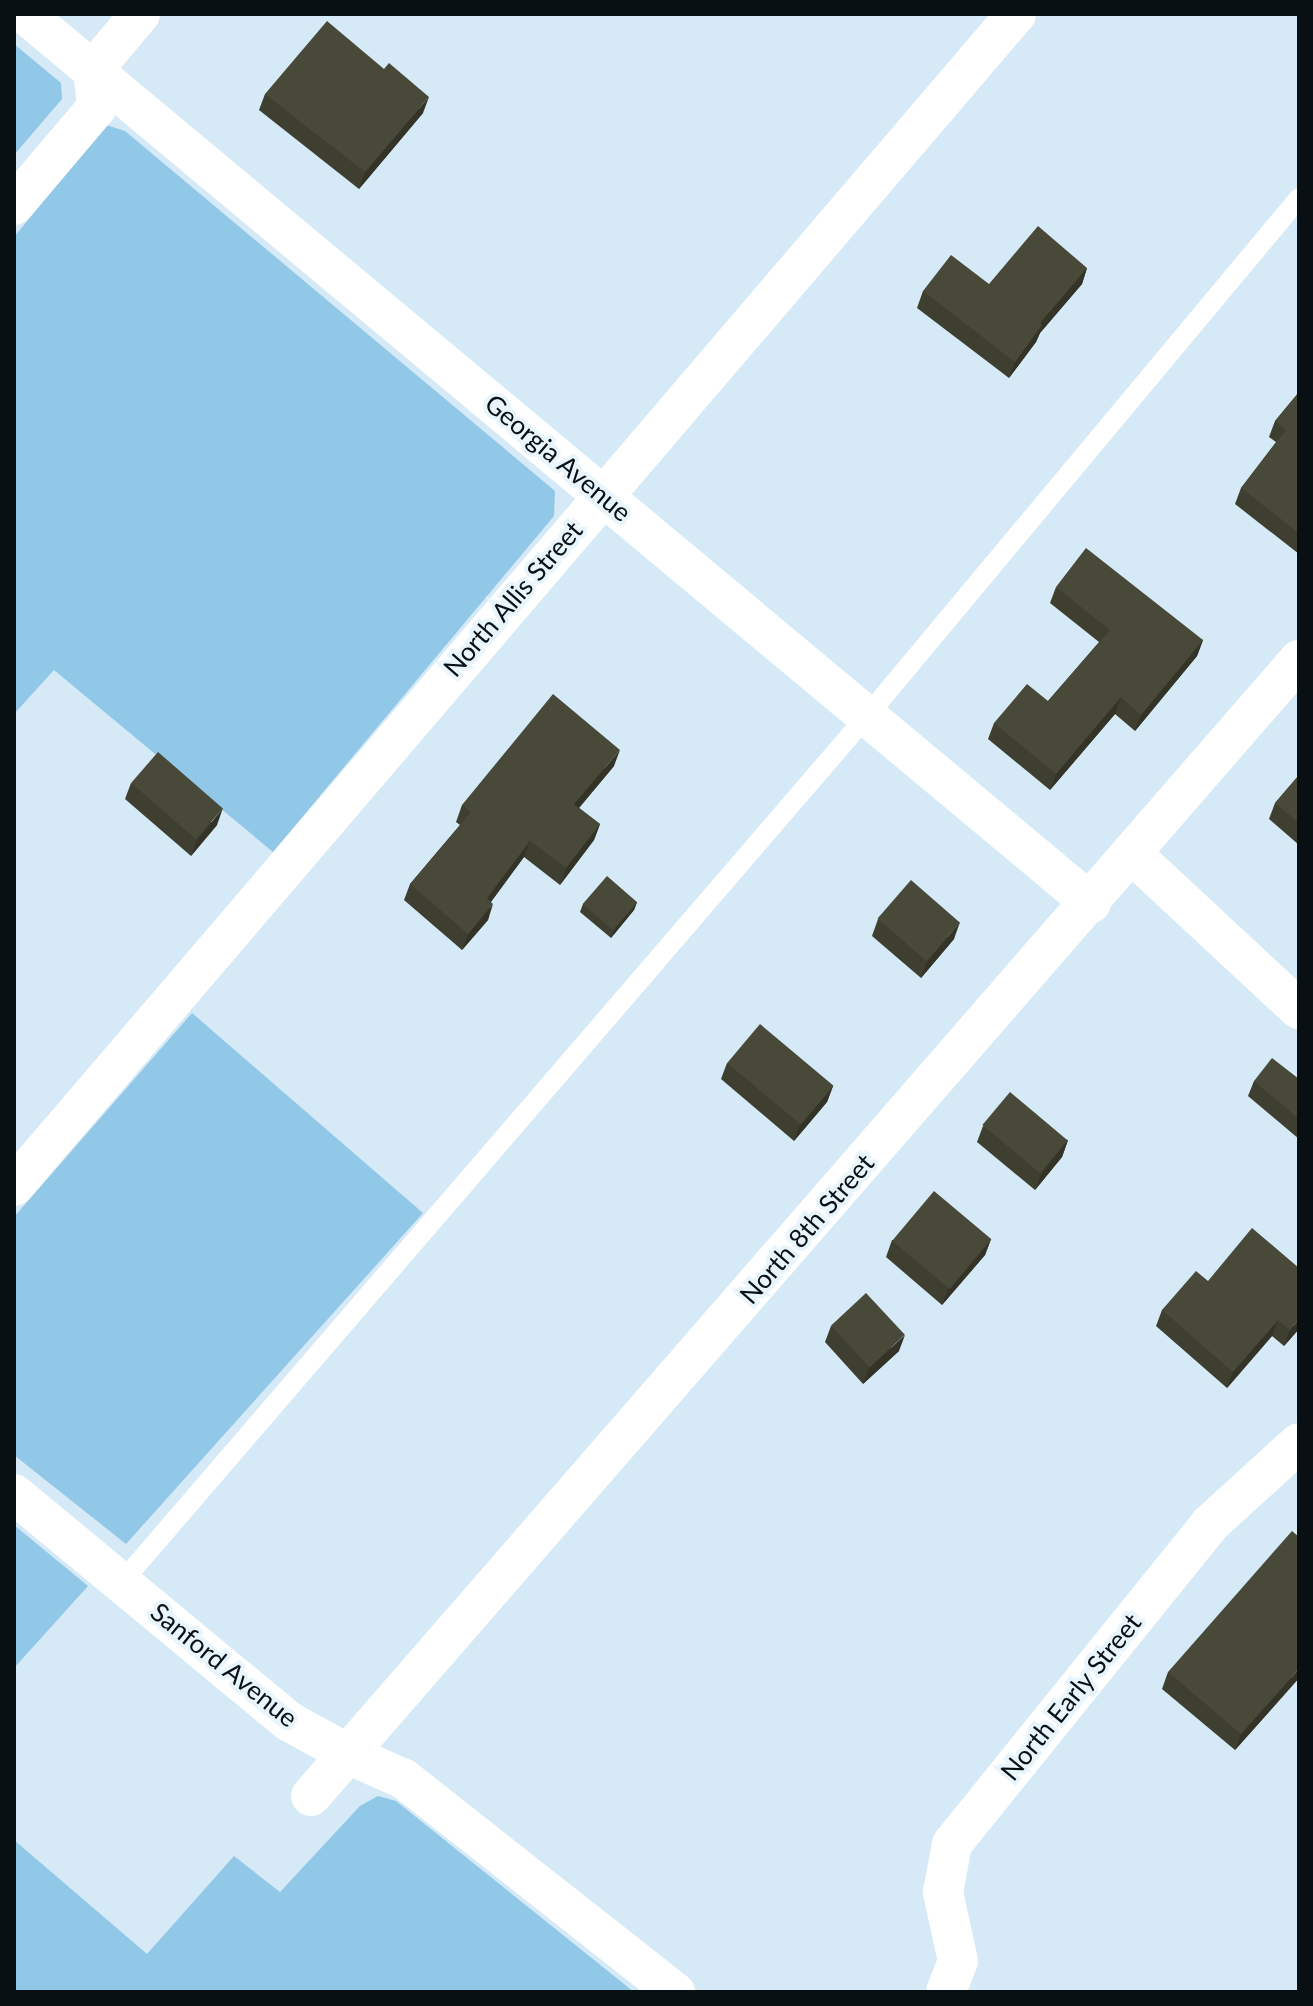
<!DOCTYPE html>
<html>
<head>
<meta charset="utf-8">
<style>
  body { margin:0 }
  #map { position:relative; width:1313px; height:2006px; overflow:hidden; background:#d5e9f6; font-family:Lato,sans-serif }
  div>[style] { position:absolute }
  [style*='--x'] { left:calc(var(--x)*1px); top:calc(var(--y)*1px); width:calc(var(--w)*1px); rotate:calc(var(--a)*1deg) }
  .green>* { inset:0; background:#91c7e7 }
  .lane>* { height:20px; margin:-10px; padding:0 10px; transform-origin:10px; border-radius:10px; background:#fff }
  .street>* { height:40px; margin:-20px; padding:0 20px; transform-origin:20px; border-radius:20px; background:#fff }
  .wall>* { inset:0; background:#3f3f31 }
  .shaded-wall>* { inset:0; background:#333328 }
  .building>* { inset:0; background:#494939; transform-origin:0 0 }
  span { translate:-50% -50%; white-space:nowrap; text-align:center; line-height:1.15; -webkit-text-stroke:8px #e9f5fd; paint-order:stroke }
  .street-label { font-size:26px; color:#091014 }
  .frame { position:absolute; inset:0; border:16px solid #091014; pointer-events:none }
</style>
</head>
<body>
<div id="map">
  <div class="green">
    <i style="clip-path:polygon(14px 44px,61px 83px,62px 99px,14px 155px)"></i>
    <i style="clip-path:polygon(106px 125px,125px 131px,555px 491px,554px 516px,273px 852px,54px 670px,14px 714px,14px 237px)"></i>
    <i style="clip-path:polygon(192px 1013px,423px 1213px,126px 1544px,14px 1455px,14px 1217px)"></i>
    <i style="clip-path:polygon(14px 1525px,88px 1586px,14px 1668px)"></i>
    <i style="clip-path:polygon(378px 1796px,396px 1801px,634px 1992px,14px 1992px,14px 1840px,147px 1954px,234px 1856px,280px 1892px,360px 1806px)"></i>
  </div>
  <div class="lane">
    <i style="--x:121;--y:1583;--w:1144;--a:-49.29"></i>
    <i style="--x:867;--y:716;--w:674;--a:-50.17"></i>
  </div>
  <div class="street">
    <i style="--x:25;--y:14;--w:1388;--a:39.83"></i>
    <i style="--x:14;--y:205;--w:128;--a:-49.7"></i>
    <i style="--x:97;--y:107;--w:37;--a:-96"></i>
    <i style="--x:93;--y:70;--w:73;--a:-50"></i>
    <i style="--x:1132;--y:854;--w:228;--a:42.9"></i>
    <i style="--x:14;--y:1186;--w:1542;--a:-49.47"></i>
    <i style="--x:14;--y:1494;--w:358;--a:39.6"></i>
    <i style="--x:290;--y:1722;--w:68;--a:28.8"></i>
    <i style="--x:350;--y:1755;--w:59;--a:24"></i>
    <i style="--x:404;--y:1779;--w:345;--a:38.2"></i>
    <i style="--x:311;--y:1796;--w:1506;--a:-48.99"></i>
    <i style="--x:946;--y:1992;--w:33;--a:-69"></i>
    <i style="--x:958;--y:1961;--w:71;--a:-102.3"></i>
    <i style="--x:943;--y:1892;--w:49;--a:-79.4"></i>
    <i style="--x:952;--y:1844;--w:411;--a:-51.1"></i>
    <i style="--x:1210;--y:1524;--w:120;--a:-42.3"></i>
  </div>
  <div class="wall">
    <i style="clip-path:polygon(384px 69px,423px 113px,359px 189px,259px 110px,265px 94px)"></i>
    <i style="clip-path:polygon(1087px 268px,1082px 284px,1040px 333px,1036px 342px,1009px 378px,917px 308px,923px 291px,989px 284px)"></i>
    <i style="clip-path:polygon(1299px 392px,1299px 554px,1235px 504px,1241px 488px,1276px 442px,1269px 437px,1275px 421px)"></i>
    <i style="clip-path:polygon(1056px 587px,1203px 640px,1197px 656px,1135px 731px,1115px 714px,1050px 790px,988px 739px,994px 723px,1048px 701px,1099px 642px,1050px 603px)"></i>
    <i style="clip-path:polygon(614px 766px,579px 808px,600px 824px,594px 840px,560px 885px,524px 857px,491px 902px,488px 920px,462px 950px,404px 900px,410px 884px,460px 825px,456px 822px,462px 805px)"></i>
    <i style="clip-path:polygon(1299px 775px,1299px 845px,1269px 819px,1275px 803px)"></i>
    <i style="clip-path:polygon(131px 783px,217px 825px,191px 856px,125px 799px)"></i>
    <i style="clip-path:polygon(637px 902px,634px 910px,611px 938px,580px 912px,583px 904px)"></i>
    <i style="clip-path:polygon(878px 919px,954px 939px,921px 978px,872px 936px)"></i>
    <i style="clip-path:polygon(727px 1063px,833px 1086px,827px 1102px,794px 1141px,721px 1079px)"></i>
    <i style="clip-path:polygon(1299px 1079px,1299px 1139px,1248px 1096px,1254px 1081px)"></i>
    <i style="clip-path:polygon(983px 1126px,1068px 1140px,1062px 1157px,1035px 1190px,977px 1142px)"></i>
    <i style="clip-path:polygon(991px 1239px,985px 1255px,942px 1305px,886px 1257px,892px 1240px)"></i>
    <i style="clip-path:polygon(1208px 1281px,1299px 1329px,1284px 1346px,1272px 1336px,1227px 1388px,1156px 1326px,1162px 1310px)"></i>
    <i style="clip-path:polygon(831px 1326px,899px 1351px,863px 1384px,825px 1342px)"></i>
    <i style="clip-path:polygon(1168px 1672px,1299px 1678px,1235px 1750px,1162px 1689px)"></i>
  </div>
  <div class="shaded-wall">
    <i style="clip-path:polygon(429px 97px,423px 113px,359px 189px,365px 172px)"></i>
    <i style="clip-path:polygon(1087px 268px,1082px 284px,1040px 333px,1036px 342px,1009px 378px,1015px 362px,1040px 323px)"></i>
    <i style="clip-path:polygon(1203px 640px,1197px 656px,1135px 731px,1141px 715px)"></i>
    <i style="clip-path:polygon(1121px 697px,1115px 714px,1050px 790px,1056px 774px)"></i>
    <i style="clip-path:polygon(620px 750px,614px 766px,568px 821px,574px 804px)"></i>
    <i style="clip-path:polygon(223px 808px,217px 825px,191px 856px,197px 840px)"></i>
    <i style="clip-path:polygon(600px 824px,594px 840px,560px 885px,566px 868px)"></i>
    <i style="clip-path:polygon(530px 841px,524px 857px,481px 915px,487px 898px)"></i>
    <i style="clip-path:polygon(637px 902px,634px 910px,611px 938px,614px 930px)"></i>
    <i style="clip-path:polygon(493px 904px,488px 920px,462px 950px,468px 934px)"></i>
    <i style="clip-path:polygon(960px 922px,954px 939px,921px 978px,927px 962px)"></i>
    <i style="clip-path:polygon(833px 1086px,827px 1102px,794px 1141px,800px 1125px)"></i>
    <i style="clip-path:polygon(1068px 1140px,1062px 1157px,1035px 1190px,1041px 1174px)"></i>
    <i style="clip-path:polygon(991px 1239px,985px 1255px,942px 1305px,948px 1289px)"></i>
    <i style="clip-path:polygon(1299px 1319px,1299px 1329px,1284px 1346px,1290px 1330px)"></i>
    <i style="clip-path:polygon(1278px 1320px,1272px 1336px,1227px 1388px,1233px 1372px)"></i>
    <i style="clip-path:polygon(905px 1335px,899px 1351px,863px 1384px,869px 1368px)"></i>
    <i style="clip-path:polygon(1299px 1669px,1299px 1678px,1235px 1750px,1241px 1734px)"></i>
  </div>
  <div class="building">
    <i style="clip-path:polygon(327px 21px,384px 69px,389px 63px,429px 97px,365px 172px,265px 94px)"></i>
    <i style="clip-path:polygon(1038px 226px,1087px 268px,1040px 323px,1042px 325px,1015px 362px,923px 291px,951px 255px,989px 284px)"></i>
    <i style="clip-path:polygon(1299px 392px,1299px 533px,1241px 488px,1286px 430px,1275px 421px)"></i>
    <i style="clip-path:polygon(1086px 548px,1203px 640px,1141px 715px,1121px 697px,1056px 774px,994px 723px,1027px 684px,1048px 701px,1110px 630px,1056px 587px)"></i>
    <i style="clip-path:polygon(553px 694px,620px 750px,574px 804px,600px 824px,566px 868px,530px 841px,487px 898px,493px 904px,468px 934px,410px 884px,471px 812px,462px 805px)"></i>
    <i style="left:158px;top:752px;width:86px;height:41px;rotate:41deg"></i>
    <i style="clip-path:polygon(1299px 775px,1299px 823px,1275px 803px)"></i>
    <i style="left:607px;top:876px;width:40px;height:37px;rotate:41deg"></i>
    <i style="left:911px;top:880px;width:65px;height:51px;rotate:41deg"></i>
    <i style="left:760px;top:1024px;width:96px;height:51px;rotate:40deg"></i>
    <i style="clip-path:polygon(1272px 1058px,1299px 1079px,1299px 1119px,1254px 1081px)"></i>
    <i style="left:1010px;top:1092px;width:75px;height:43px;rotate:40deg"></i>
    <i style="left:934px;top:1191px;width:75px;height:65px;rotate:40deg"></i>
    <i style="clip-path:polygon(1252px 1228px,1299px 1268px,1299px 1319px,1290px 1330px,1278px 1320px,1233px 1372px,1162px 1310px,1196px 1271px,1208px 1281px)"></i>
    <i style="left:866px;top:1293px;width:57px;height:48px;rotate:47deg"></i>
    <i style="clip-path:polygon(1292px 1531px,1299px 1537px,1299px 1669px,1241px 1734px,1168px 1672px)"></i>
  </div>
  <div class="street-label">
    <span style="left:558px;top:458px;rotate:40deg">Georgia Avenue</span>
    <span style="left:513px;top:599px;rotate:-49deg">North Allis Street</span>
    <span style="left:807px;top:1229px;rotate:-49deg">North 8th Street</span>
    <span style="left:224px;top:1665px;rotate:39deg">Sanford Avenue</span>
    <span style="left:1071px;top:1697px;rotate:-51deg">North Early Street</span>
  </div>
  <div class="frame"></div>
</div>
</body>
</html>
